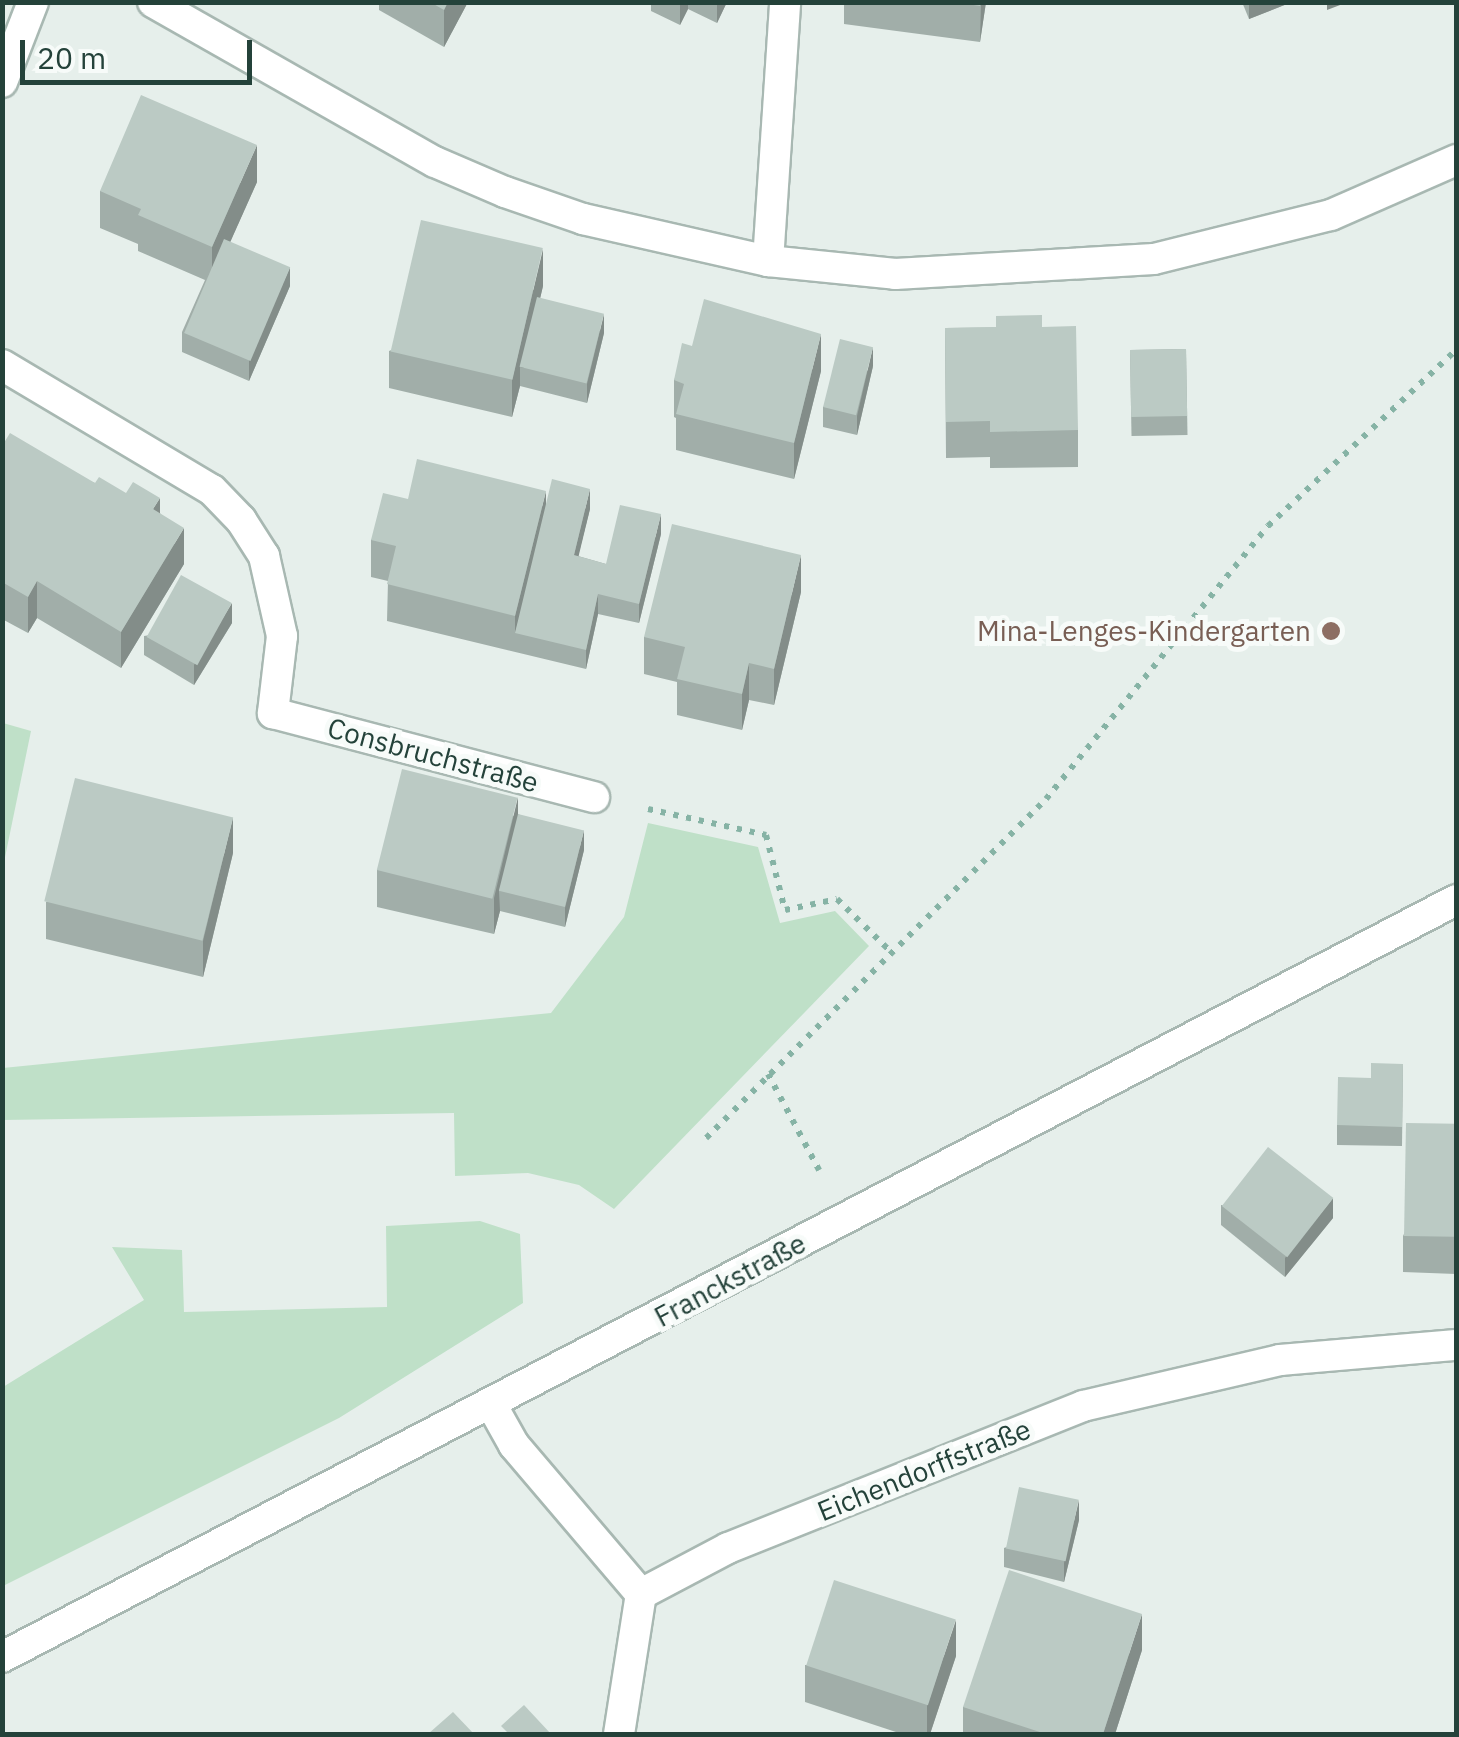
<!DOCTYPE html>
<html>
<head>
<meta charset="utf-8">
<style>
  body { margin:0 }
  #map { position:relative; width:1459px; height:1737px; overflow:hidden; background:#e6efeb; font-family:"IBM Plex Sans",sans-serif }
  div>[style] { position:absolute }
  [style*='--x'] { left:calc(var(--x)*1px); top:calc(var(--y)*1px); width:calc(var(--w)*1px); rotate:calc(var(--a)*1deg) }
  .green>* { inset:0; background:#bfe0c8 }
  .path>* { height:6px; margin-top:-3px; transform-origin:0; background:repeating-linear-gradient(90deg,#86b3a5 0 5px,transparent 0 13px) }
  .roads { filter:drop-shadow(2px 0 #a8b8b2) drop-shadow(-2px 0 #a8b8b2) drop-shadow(0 2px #a8b8b2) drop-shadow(0 -2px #a8b8b2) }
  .lane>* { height:30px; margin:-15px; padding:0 15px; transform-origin:15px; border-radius:15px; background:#fff }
  .street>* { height:30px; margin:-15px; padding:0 15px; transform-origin:15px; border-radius:15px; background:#fff }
  .secondary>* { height:30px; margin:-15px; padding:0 15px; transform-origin:15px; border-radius:15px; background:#fff }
  .wall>* { inset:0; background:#a1aea9; transform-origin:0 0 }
  .shaded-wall>* { inset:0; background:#838d89 }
  .building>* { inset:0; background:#bbcac4; transform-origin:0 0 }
  .dots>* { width:28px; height:28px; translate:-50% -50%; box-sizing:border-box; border:5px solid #f7fbf9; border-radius:50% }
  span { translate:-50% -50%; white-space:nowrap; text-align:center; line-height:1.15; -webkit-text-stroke:10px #f7fbf9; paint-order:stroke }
  .education-label { font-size:28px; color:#785e54 }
  .right { translate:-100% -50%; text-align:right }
  .street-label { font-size:28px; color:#24423a }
  .frame { position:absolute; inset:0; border:5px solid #24423a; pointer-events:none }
  .scale { position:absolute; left:20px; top:40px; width:232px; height:45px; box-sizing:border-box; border:5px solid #24423a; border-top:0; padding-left:12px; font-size:30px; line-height:35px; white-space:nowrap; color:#24423a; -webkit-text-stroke:8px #f7fbf9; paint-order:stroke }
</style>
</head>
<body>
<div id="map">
  <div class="green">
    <i style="clip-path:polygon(3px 723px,31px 731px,3px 867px,2px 723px)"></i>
    <i style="clip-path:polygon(648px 823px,758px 847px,780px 923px,835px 911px,869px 946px,614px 1209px,579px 1185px,528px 1173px,455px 1176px,454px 1113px,3px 1120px,3px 1068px,551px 1013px,624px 917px)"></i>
    <i style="clip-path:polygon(480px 1221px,520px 1234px,523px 1303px,339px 1418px,3px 1586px,3px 1387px,144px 1300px,112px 1247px,182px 1250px,184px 1312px,387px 1307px,386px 1226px)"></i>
  </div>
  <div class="path">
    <i style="--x:648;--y:809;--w:121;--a:12.4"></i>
    <i style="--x:766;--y:835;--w:77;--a:75.8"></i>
    <i style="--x:785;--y:910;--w:53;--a:-11.9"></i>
    <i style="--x:837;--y:899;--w:73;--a:44.4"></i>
    <i style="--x:768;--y:1074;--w:109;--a:62"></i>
    <i style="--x:706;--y:1138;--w:480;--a:-44.9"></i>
    <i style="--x:1046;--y:799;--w:352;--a:-50.9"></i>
    <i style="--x:1268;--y:526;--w:258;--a:-43.1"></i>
  </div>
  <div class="roads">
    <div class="lane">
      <i style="--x:768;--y:261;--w:260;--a:-86.2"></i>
    </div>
    <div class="street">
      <i style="--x:153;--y:2;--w:324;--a:29.6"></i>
      <i style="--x:435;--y:162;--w:76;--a:23.2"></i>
      <i style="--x:505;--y:192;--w:83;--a:19.1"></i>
      <i style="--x:583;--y:219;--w:190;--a:12.8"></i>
      <i style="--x:768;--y:261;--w:128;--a:5.8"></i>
      <i style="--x:895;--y:274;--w:259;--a:-3.3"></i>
      <i style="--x:1154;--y:259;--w:182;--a:-14"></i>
      <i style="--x:1331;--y:215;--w:137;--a:-23.7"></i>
      <i style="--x:2;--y:82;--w:86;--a:-68.8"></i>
      <i style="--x:2;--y:365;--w:244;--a:30.8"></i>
      <i style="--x:212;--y:490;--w:42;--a:46"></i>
      <i style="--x:241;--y:520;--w:43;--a:57.4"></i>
      <i style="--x:264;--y:556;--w:82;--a:77.3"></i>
      <i style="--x:282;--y:636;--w:78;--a:96.7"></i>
      <i style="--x:273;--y:713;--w:332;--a:14.7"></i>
      <i style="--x:491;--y:1404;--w:47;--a:60.7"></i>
      <i style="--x:514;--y:1445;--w:196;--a:49.6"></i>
      <i style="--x:641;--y:1594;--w:98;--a:-27.9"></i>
      <i style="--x:728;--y:1548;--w:382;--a:-21.8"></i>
      <i style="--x:1083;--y:1406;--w:202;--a:-13.1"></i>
      <i style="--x:1280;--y:1360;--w:177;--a:-4.9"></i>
      <i style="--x:619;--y:1734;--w:142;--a:-81.1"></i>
    </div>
    <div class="secondary">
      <i style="--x:2;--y:1657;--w:1639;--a:-27.5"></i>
    </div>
  </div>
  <div class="wall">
    <i style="clip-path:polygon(379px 2px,468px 2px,444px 47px,379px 10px)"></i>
    <i style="clip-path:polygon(651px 2px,727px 2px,717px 23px,688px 9px,680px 25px,651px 11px)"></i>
    <i style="clip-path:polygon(844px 2px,986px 2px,980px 42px,844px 24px)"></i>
    <i style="clip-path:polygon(1242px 2px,1292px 2px,1249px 19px)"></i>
    <i style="clip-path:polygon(257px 182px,230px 242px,290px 286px,249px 381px,182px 352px,182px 332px,205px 280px,138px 251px,138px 244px,100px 228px,100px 191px)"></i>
    <i style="clip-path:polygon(543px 286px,540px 298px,604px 333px,587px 403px,520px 386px,512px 417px,389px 388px,389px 351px)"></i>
    <i style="clip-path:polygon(1042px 327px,1078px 430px,1078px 467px,990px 468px,990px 457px,946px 458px,945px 328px)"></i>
    <i style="clip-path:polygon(692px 346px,821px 371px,794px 479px,676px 450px,676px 418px,674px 417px,674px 380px)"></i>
    <i style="left:1186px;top:349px;width:86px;height:56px;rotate:89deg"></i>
    <i style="clip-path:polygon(873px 366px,857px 435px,823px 427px,823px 407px)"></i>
    <i style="clip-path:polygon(2px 446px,95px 483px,160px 513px,184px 564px,121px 668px,37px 618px,28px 633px,2px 619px)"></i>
    <i style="clip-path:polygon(408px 499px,590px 509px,578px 556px,606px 564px,661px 534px,639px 623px,598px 614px,586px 669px,387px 621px,388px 581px,371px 577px,371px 540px)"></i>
    <i style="clip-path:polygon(801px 592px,774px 705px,749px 700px,742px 730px,677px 715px,677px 682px,644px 674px,644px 637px)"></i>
    <i style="clip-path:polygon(232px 623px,194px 685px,144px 655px,144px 636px)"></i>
    <i style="clip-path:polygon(518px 814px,584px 850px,565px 927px,500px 911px,494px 934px,377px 907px,377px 870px)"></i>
    <i style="clip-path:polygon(233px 853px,203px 977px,46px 939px,46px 902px)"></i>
    <i style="clip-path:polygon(1403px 1064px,1402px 1146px,1337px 1145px,1337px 1125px,1371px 1078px)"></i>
    <i style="clip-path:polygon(1456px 1124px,1456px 1274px,1403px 1272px,1403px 1236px)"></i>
    <i style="clip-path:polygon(1221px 1205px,1333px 1218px,1285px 1277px,1221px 1225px)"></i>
    <i style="clip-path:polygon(1079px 1520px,1064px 1582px,1004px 1567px,1004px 1548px)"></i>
    <i style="clip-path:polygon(1142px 1650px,1115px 1734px,963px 1734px,963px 1707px)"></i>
    <i style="clip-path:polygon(956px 1656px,930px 1734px,902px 1734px,805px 1702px,805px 1665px)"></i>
    <i style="clip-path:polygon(1456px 1704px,1456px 1734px,1454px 1734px,1454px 1717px)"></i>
  </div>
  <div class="shaded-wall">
    <i style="clip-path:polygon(448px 2px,468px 2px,444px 47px,444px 10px)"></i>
    <i style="clip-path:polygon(680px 2px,688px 2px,688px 9px,680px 25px)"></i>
    <i style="clip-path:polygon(717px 2px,727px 2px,717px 23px)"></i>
    <i style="clip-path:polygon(981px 2px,986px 2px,980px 42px)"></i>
    <i style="clip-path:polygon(1249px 2px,1292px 2px,1249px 19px)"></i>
    <i style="clip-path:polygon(1327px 2px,1348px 2px,1327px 10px)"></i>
    <i style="clip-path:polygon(257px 145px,257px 182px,212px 283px,212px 247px)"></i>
    <i style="clip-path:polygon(543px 249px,543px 286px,524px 368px,520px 367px,520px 386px,512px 417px,512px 380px)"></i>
    <i style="clip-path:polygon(290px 267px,290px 286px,249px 381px,249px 361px)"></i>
    <i style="clip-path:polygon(604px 314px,604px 333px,587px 403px,587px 384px)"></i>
    <i style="clip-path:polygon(821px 334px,821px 371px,794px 479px,794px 443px)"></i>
    <i style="clip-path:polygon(873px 347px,873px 366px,857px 435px,857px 416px)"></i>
    <i style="clip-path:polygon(590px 489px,590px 509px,574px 575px,574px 555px)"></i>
    <i style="clip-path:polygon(546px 491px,546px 527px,515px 633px,515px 616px)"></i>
    <i style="clip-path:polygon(160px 498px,160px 535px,153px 509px)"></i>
    <i style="clip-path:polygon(661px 514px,661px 534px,639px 623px,639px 604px)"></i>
    <i style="clip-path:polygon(184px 528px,184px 564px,121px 668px,121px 632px)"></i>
    <i style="clip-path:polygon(801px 555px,801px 592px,774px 705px,774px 669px)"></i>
    <i style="clip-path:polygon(37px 581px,37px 618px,28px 633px,28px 597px)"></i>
    <i style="clip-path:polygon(598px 594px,598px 614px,586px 669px,586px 650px)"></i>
    <i style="clip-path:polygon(232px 603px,232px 623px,194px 685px,194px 665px)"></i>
    <i style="clip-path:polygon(749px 663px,749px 700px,742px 730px,742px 694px)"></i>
    <i style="clip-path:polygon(518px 797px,518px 834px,499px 891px,500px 911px,494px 934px,494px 898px)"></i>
    <i style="clip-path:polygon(233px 817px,233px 853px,203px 977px,203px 941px)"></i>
    <i style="clip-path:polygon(584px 830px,584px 850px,565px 927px,565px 908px)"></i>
    <i style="clip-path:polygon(1333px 1198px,1333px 1218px,1285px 1277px,1285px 1258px)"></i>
    <i style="clip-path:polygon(1079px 1500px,1079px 1520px,1064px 1582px,1064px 1563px)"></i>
    <i style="clip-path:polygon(1142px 1614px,1142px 1650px,1115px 1734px,1103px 1734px)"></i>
    <i style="clip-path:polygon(956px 1620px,956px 1656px,930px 1734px,927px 1734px,927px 1706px)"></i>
  </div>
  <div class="building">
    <i style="clip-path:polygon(430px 2px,448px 2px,444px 10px)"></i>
    <i style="clip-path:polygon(955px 2px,981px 2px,980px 6px)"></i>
    <i style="clip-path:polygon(141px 95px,257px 145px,212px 247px,138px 215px,141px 209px,100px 191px)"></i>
    <i style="left:421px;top:220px;width:125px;height:135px;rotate:13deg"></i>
    <i style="left:224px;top:239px;width:72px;height:102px;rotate:23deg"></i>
    <i style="left:537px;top:297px;width:69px;height:72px;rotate:14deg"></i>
    <i style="clip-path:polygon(704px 299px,821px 334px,794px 443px,676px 414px,684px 384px,674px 380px,682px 343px,692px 346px)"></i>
    <i style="clip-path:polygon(1042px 315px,1042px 327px,1076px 326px,1078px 430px,990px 432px,990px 421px,946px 422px,945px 328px,996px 327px,996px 316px)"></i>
    <i style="left:840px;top:339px;width:34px;height:70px;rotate:14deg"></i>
    <i style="left:1186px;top:349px;width:67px;height:56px;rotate:89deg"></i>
    <i style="clip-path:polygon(10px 433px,95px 483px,99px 477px,126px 493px,133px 482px,160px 498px,153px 509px,184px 528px,121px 632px,37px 581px,28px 597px,2px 582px,2px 446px)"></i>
    <i style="clip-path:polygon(417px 459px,546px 491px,515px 616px,387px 584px,396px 546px,371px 540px,383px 493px,408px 499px)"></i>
    <i style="clip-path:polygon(552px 479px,590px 489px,574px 555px,606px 564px,620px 505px,661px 514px,639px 604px,598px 594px,586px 650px,515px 633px)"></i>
    <i style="clip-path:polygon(672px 524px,801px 555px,774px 669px,749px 663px,742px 694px,677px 679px,685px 647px,644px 637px)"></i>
    <i style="left:181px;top:575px;width:58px;height:71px;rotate:29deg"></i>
    <i style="left:402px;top:769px;width:119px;height:104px;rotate:14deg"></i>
    <i style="left:75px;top:778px;width:163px;height:127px;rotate:14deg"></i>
    <i style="left:518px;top:814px;width:68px;height:79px;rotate:14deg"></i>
    <i style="clip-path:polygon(1371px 1063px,1403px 1064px,1402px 1127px,1337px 1125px,1338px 1077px,1371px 1078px)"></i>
    <i style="left:1406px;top:1123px;width:50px;height:113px;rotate:1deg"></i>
    <i style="left:1268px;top:1147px;width:83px;height:75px;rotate:38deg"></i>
    <i style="left:1019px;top:1487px;width:61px;height:63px;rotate:12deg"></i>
    <i style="clip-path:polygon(1009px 1570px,1142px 1614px,1103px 1734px,1046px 1734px,963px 1707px)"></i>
    <i style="left:834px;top:1580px;width:128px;height:90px;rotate:18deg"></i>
    <i style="clip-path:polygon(524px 1705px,551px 1734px,509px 1734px,501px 1726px)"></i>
    <i style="clip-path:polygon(453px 1712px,474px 1734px,428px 1734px)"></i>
  </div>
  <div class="dots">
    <i style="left:1331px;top:631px;background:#8d6e63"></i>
  </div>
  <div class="education-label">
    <span class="right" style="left:1311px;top:631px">Mina-Lenges-Kindergarten</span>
  </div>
  <div class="street-label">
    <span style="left:433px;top:755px;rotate:15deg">Consbruchstraße</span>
    <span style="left:730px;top:1280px;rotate:-28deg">Franckstraße</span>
    <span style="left:924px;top:1470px;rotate:-22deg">Eichendorffstraße</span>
  </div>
  <div class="frame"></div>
  <div class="scale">20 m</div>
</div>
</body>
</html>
